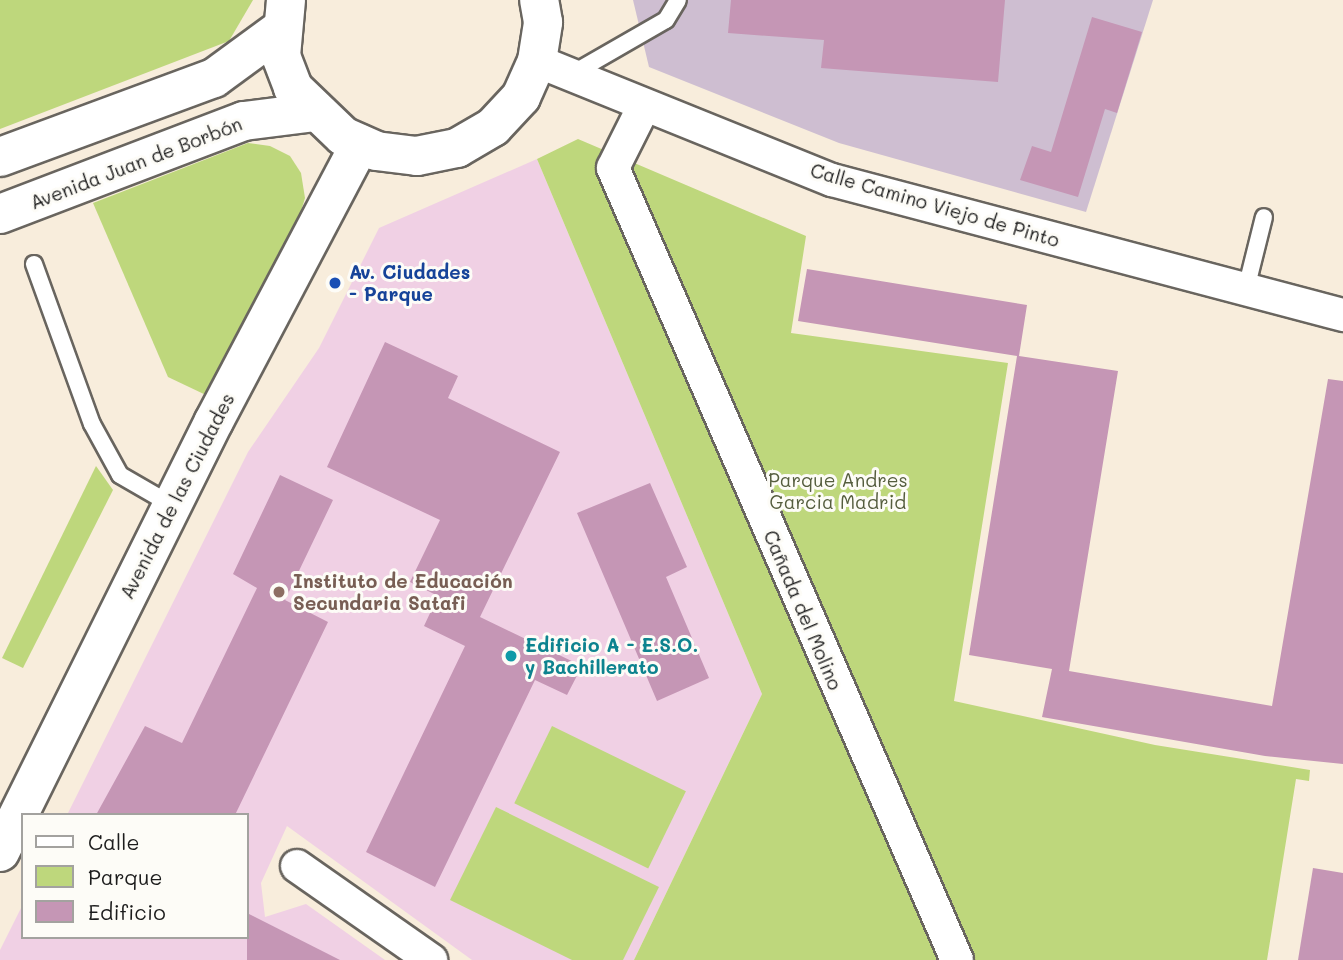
<!DOCTYPE html>
<html>
<head>
<meta charset="utf-8">
<style>
  body { margin:0 }
  #map { position:relative; width:1343px; height:960px; overflow:hidden; background:#f8eddc; font-family:Mali,sans-serif }
  div>[style] { position:absolute }
  [style*='--x'] { left:calc(var(--x)*1px); top:calc(var(--y)*1px); width:calc(var(--w)*1px); rotate:calc(var(--a)*1deg) }
  .built>* { inset:0; background:#f0d0e4 }
  .industrial>* { inset:0; background:#cebed1 }
  .green>* { inset:0; background:#bed77c; transform-origin:0 0 }
  .building>* { inset:0; background:#c596b5 }
  .roads { filter:drop-shadow(2px 0 #69655f) drop-shadow(-2px 0 #69655f) drop-shadow(0 2px #69655f) drop-shadow(0 -2px #69655f) }
  .lane>* { height:16px; margin:-8px; padding:0 8px; transform-origin:8px; border-radius:8px; background:#fff }
  .street>* { height:32px; margin:-16px; padding:0 16px; transform-origin:16px; border-radius:16px; background:#fff }
  .secondary>* { height:38px; margin:-19px; padding:0 19px; transform-origin:19px; border-radius:19px; background:#fff }
  .dots>* { width:19px; height:19px; translate:-50% -50%; box-sizing:border-box; border:4px solid #fdfcf7; border-radius:50% }
  span { translate:-50% -50%; white-space:nowrap; text-align:center; line-height:1.15; -webkit-text-stroke:6px #fdfcf7; paint-order:stroke }
  .street-label { font-size:19px; color:#1c1c1c }
  .transit-label { font-size:19px; color:#164399; font-weight:700 }
  .left { translate:0 -50%; text-align:left }
  .park-label { font-size:19px; color:#555d3e }
  .education-label { font-size:19px; color:#785e54; font-weight:700 }
  .culture-label { font-size:19px; color:#0d838f; font-weight:700 }
  .legend { position:absolute; left:21px; top:813px; width:228px; height:126px; box-sizing:border-box; background:#fdfcf7; border:2px solid #a3a29f; margin:0; padding:9px 12px; list-style:none; font-size:21px; color:#1c1c1c }
  .legend li { display:flex; align-items:center; gap:14px; height:35px }
  .legend b { width:35px; border:2px solid #a3a29f }
</style>
</head>
<body>
<div id="map">
  <div class="built">
    <i style="clip-path:polygon(537px 159px,762px 694px,634px 960px,472px 960px,287px 826px,261px 883px,265px 917px,306px 904px,385px 960px,0 960px,0 950px,23px 904px,23px 937px,247px 937px,247px 815px,67px 815px,248px 452px,319px 348px,379px 228px)"></i>
  </div>
  <div class="industrial">
    <i style="clip-path:polygon(633px 0,1153px 0,1086px 212px,839px 143px,649px 67px)"></i>
  </div>
  <div class="green">
    <i style="clip-path:polygon(0 0,253px 0,229px 41px,0 129px)"></i>
    <i style="clip-path:polygon(578px 139px,806px 236px,791px 333px,1008px 363px,954px 701px,1155px 745px,1310px 770px,1309px 781px,1296px 779px,1267px 960px,634px 960px,762px 694px,537px 159px)"></i>
    <i style="clip-path:polygon(248px 143px,270px 146px,290px 156px,301px 173px,305px 198px,298px 221px,208px 396px,168px 377px,93px 203px)"></i>
    <i style="clip-path:polygon(96px 466px,113px 490px,23px 668px,2px 658px)"></i>
    <i style="left:552px;top:726px;width:149px;height:86px;rotate:26deg"></i>
    <i style="clip-path:polygon(496px 807px,659px 887px,623px 960px,572px 960px,450px 900px)"></i>
  </div>
  <div class="building">
    <i style="clip-path:polygon(731px 0,1005px 0,998px 82px,821px 68px,824px 40px,728px 33px)"></i>
    <i style="clip-path:polygon(1092px 17px,1142px 32px,1117px 113px,1105px 109px,1078px 197px,1020px 180px,1032px 146px,1051px 152px)"></i>
    <i style="clip-path:polygon(807px 269px,1027px 305px,1019px 356px,1118px 371px,1069px 671px,1272px 706px,1328px 379px,1343px 381px,1343px 764px,1265px 756px,1042px 717px,1052px 669px,969px 655px,1017px 356px,798px 321px)"></i>
    <i style="clip-path:polygon(385px 342px,458px 376px,448px 398px,560px 452px,480px 617px,582px 666px,567px 695px,535px 680px,435px 887px,366px 852px,465px 646px,424px 626px,438px 596px,410px 582px,440px 520px,327px 467px)"></i>
    <i style="clip-path:polygon(280px 475px,333px 500px,285px 600px,328px 622px,235px 815px,96px 815px,145px 726px,182px 743px,257px 588px,233px 574px)"></i>
    <i style="clip-path:polygon(650px 483px,687px 567px,666px 577px,709px 678px,657px 701px,577px 513px)"></i>
    <i style="clip-path:polygon(1313px 868px,1343px 873px,1343px 960px,1298px 960px)"></i>
    <i style="clip-path:polygon(247px 913px,340px 960px,247px 960px)"></i>
  </div>
  <div class="roads">
    <div class="lane">
      <i style="--x:572;--y:74;--w:108;--a:-29.9"></i>
      <i style="--x:666;--y:20;--w:23;--a:-59"></i>
      <i style="--x:34;--y:264;--w:170;--a:70.1"></i>
      <i style="--x:92;--y:424;--w:58;--a:61.2"></i>
      <i style="--x:120;--y:475;--w:60;--a:30"></i>
      <i style="--x:1246;--y:289;--w:74;--a:-76"></i>
    </div>
    <div class="street">
      <i style="--x:537;--y:61;--w:318;--a:22"></i>
      <i style="--x:832;--y:180;--w:529;--a:14.8"></i>
      <i style="--x:644;--y:106;--w:69;--a:116.6"></i>
      <i style="--x:613;--y:168;--w:863;--a:66.52"></i>
      <i style="--x:297;--y:866;--w:164;--a:35"></i>
    </div>
    <div class="secondary">
      <i style="--x:286;--y:0;--w:56;--a:95.1"></i>
      <i style="--x:281;--y:56;--w:34;--a:69"></i>
      <i style="--x:293;--y:88;--w:69;--a:43.8"></i>
      <i style="--x:343;--y:136;--w:36;--a:24"></i>
      <i style="--x:376;--y:151;--w:41;--a:7"></i>
      <i style="--x:417;--y:156;--w:41;--a:-11.3"></i>
      <i style="--x:457;--y:148;--w:42;--a:-30.3"></i>
      <i style="--x:493;--y:127;--w:41;--a:-47"></i>
      <i style="--x:521;--y:97;--w:39;--a:-66"></i>
      <i style="--x:537;--y:61;--w:39;--a:-81"></i>
      <i style="--x:543;--y:22;--w:22;--a:-100"></i>
      <i style="--x:0;--y:157;--w:228;--a:-20.3"></i>
      <i style="--x:214;--y:78;--w:83;--a:-36.2"></i>
      <i style="--x:0;--y:214;--w:261;--a:-20.9"></i>
      <i style="--x:244;--y:121;--w:72;--a:-7.2"></i>
      <i style="--x:0;--y:852;--w:481;--a:-63.6"></i>
      <i style="--x:214;--y:421;--w:313;--a:-62.2"></i>
    </div>
  </div>
  <div class="dots">
    <i style="left:335px;top:283px;background:#1a4fb4"></i>
    <i style="left:279px;top:592px;background:#8d6e63"></i>
    <i style="left:511px;top:656px;background:#0f9aa8"></i>
  </div>
  <div class="street-label">
    <span style="left:136px;top:163px;rotate:-21deg">Avenida Juan de Borbón</span>
    <span style="left:935px;top:205px;rotate:16deg">Calle Camino Viejo de Pinto</span>
    <span style="left:177px;top:496px;rotate:-63deg">Avenida de las Ciudades</span>
    <span style="left:803px;top:610px;rotate:67deg">Cañada del Molino</span>
  </div>
  <div class="transit-label">
    <span class="left" style="left:349px;top:283px">Av. Ciudades<br>- Parque</span>
  </div>
  <div class="park-label">
    <span style="left:838px;top:491px">Parque Andres<br>Garcia Madrid</span>
  </div>
  <div class="education-label">
    <span class="left" style="left:293px;top:592px">Instituto de Educación<br>Secundaria Satafi</span>
  </div>
  <div class="culture-label">
    <span class="left" style="left:525px;top:656px">Edificio A - E.S.O.<br>y Bachillerato</span>
  </div>
  <ul class="legend">
  <li><b style="height:9px;background:#fff"></b>Calle</li>
  <li><b style="height:19px;background:#bed77c"></b>Parque</li>
  <li><b style="height:19px;background:#c596b5"></b>Edificio</li>
  </ul>
</div>
</body>
</html>
